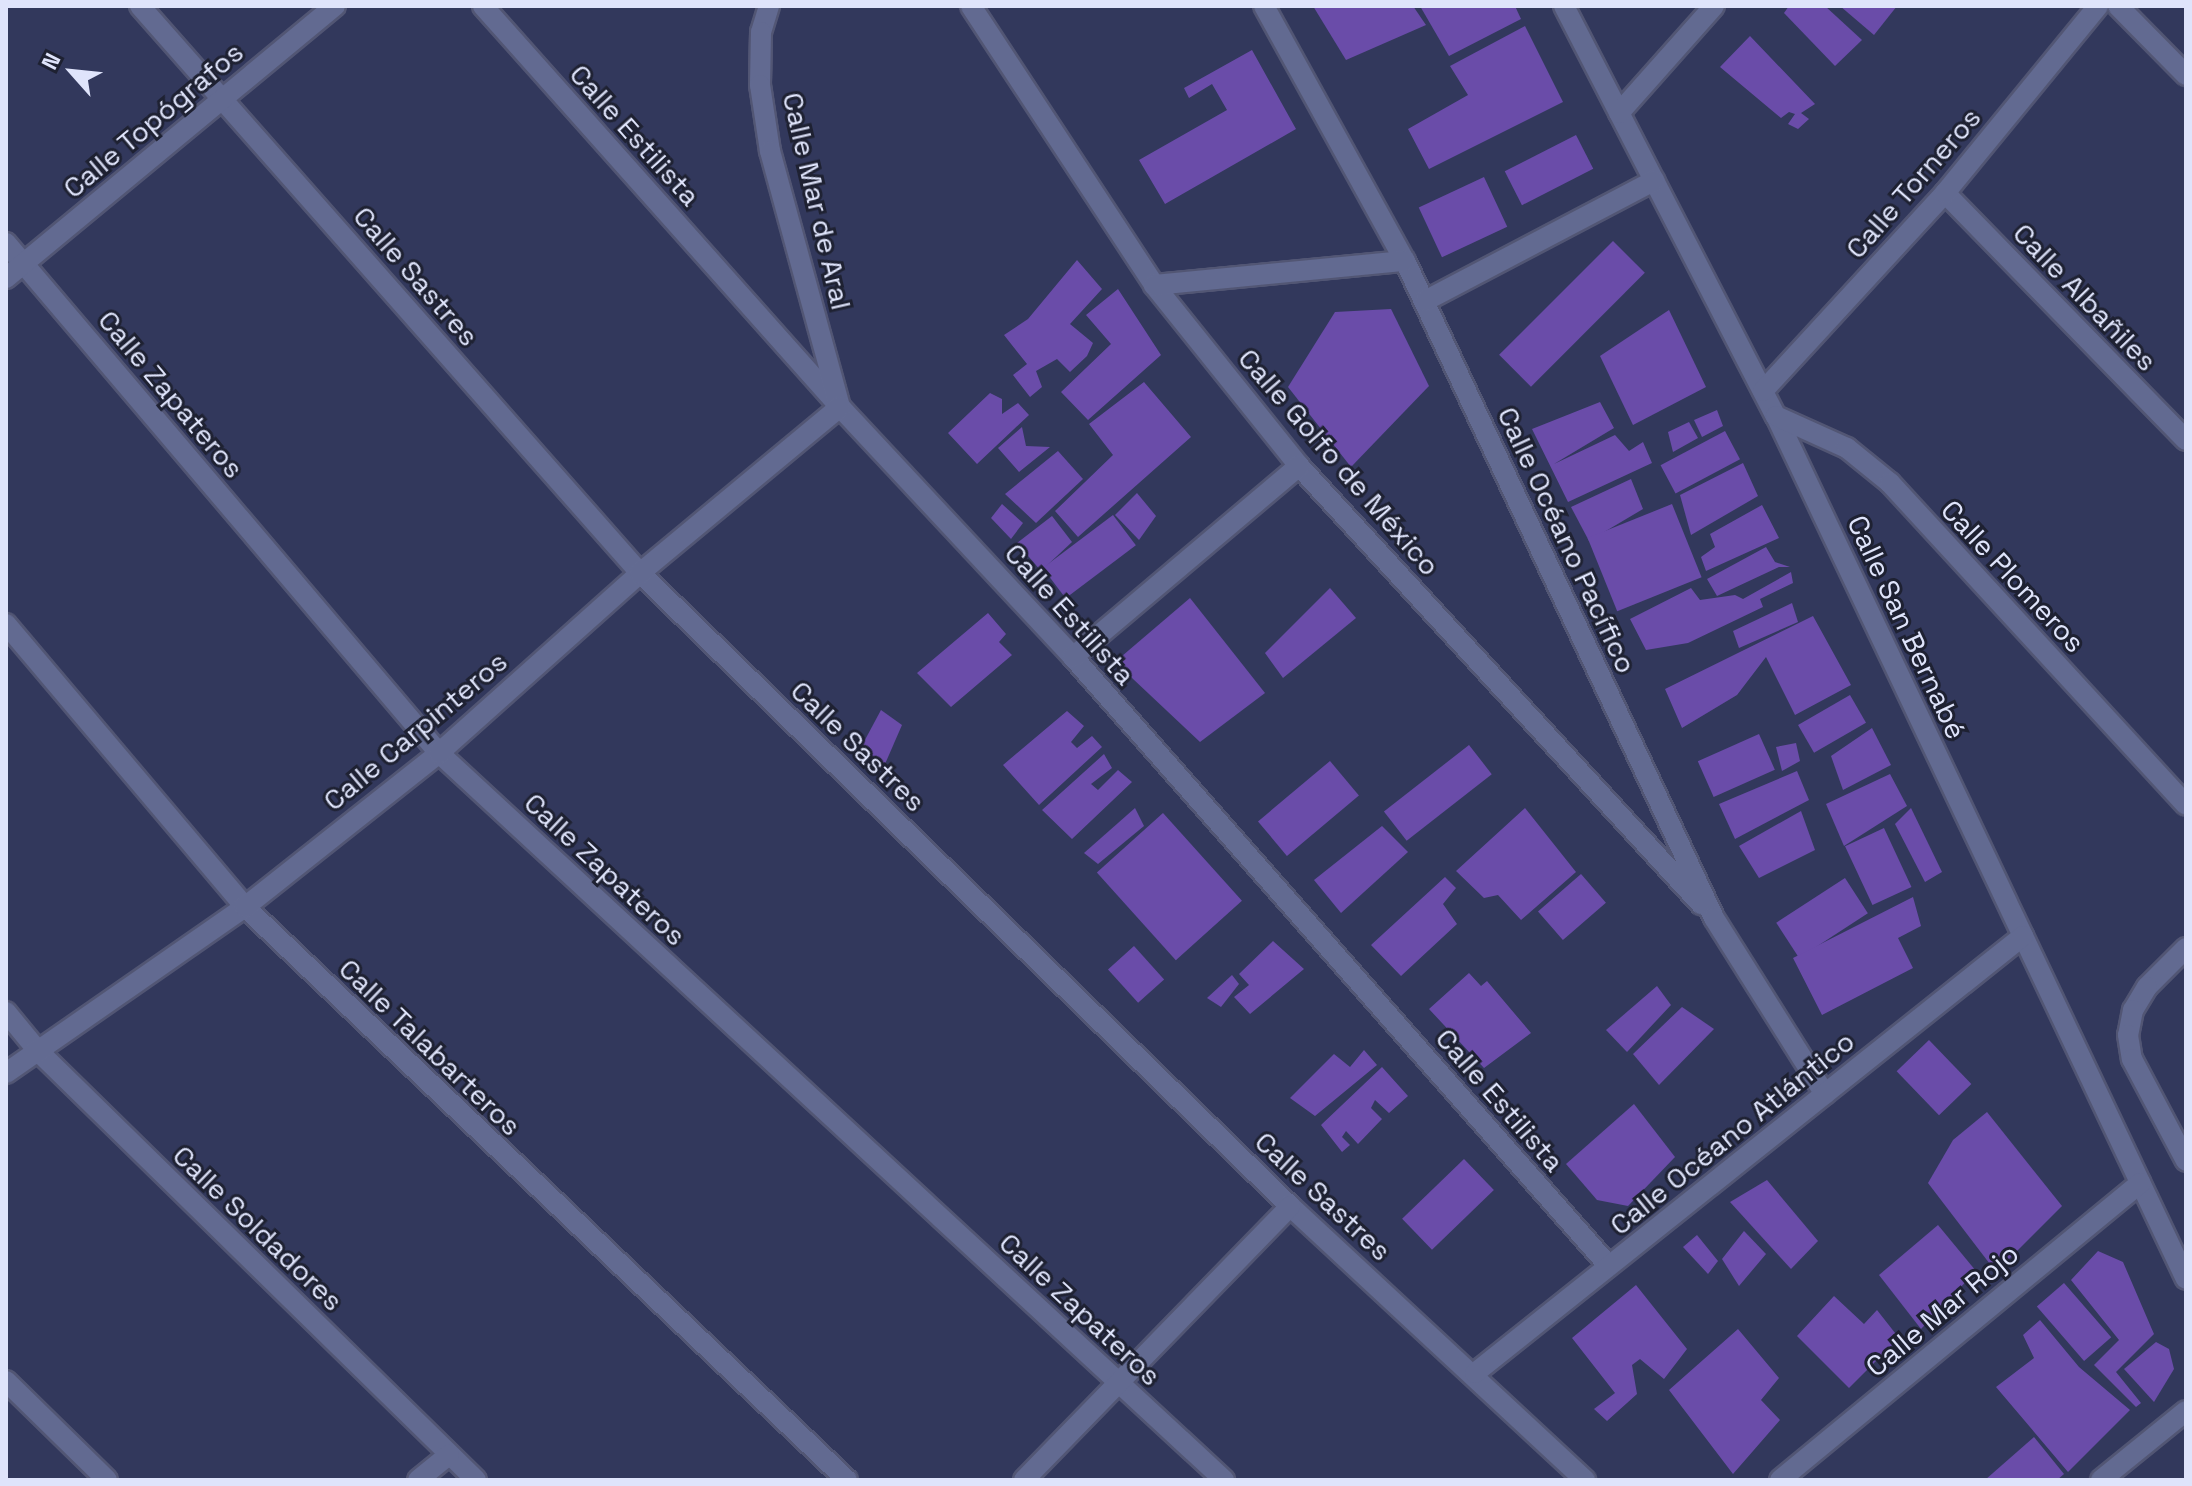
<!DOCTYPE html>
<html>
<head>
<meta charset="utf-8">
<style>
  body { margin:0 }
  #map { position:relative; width:2192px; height:1486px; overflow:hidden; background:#32385c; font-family:"Space Grotesk",sans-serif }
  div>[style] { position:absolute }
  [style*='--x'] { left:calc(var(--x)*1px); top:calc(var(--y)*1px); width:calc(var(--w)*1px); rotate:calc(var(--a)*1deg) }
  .building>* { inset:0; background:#6a4ca9; transform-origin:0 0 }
  .roads { filter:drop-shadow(2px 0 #525674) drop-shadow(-2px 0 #525674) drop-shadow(0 2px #525674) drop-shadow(0 -2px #525674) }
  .street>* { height:20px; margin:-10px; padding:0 10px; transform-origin:10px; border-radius:10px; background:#626a91 }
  span { translate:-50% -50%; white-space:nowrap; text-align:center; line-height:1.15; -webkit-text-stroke:6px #1e2132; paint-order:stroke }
  .street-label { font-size:28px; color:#dfe4fb }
  .frame { position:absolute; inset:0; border:8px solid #dfe4fb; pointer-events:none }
  .north { position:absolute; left:32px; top:32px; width:80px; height:80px; -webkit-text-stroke:6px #1e2132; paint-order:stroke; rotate:297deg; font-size:22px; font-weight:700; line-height:32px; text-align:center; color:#dfe4fb }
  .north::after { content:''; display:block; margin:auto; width:28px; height:36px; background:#dfe4fb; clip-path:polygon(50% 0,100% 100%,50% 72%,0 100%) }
</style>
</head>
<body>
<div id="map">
  <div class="building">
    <i style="clip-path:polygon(1313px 6px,1413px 6px,1426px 25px,1346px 60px)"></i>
    <i style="clip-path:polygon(1420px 6px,1515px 6px,1521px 19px,1449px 56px)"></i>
    <i style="clip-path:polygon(1789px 6px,1825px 6px,1862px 40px,1835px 66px,1784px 13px)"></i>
    <i style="clip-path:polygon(1840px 6px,1897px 6px,1874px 35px)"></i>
    <i style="clip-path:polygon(1525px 26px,1563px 102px,1429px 169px,1408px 129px,1468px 95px,1450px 66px)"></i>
    <i style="clip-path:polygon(1750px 36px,1815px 104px,1801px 113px,1809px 119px,1798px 129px,1788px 124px,1795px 114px,1789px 112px,1781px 118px,1720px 67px)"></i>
    <i style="clip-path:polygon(1252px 50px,1296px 129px,1165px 204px,1139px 160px,1227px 110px,1212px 84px,1189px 98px,1184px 88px)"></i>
    <i style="left:1576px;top:135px;width:38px;height:80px;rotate:63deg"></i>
    <i style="left:1484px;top:177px;width:55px;height:72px;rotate:65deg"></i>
    <i style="left:1613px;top:241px;width:45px;height:161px;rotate:45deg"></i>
    <i style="clip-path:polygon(1077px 260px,1102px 289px,1070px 324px,1093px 343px,1087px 356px,1070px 372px,1057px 359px,1036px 371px,1042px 387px,1030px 397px,1013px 375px,1027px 364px,1004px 335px,1028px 319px)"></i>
    <i style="clip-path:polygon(1118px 289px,1161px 355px,1088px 420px,1061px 392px,1111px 344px,1086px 315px)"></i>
    <i style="clip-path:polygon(1391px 309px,1429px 386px,1351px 467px,1288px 387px,1335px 312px)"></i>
    <i style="clip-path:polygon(1669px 310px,1706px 387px,1633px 425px,1600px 356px)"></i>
    <i style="clip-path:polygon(1144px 382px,1191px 437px,1078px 537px,1055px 511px,1113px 455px,1089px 424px)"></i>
    <i style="clip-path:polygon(990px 393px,1002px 399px,1002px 414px,1018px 403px,1029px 415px,977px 464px,948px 433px)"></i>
    <i style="clip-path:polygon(1600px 402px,1614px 428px,1554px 464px,1615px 435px,1629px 451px,1643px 442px,1652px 463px,1568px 502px,1532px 429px)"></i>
    <i style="clip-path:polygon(1717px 410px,1723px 426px,1702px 437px,1694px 420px)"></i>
    <i style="clip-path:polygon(1689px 422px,1698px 438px,1673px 452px,1668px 432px)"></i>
    <i style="clip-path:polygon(1022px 427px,1026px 446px,1050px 447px,1019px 472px,998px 448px)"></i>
    <i style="left:1725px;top:431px;width:32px;height:73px;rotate:62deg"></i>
    <i style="clip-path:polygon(1058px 451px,1083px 479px,1036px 523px,1005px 494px)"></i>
    <i style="clip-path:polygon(1743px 463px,1758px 496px,1691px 535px,1680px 495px)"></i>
    <i style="clip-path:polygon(1631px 479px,1643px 509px,1589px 541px,1571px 507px)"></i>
    <i style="clip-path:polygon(1137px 493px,1156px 516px,1139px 540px,1115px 515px)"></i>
    <i style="clip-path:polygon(1002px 504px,1023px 523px,1011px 539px,991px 518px)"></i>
    <i style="left:1672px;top:504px;width:79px;height:91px;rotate:68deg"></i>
    <i style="clip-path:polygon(1762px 505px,1779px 538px,1706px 571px,1701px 557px,1715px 547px,1710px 534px)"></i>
    <i style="left:1113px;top:515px;width:38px;height:88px;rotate:53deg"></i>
    <i style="clip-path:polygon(1052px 516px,1072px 542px,1041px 571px,1017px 543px)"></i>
    <i style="clip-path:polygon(1766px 547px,1775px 562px,1790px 567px,1779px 567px,1717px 596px,1707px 579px)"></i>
    <i style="clip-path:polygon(1791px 572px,1793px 583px,1760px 599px,1763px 607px,1688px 643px,1646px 650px,1630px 619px,1691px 588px,1700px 600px,1735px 595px,1743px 599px)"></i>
    <i style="clip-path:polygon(1330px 588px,1356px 618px,1283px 678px,1265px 653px)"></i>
    <i style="clip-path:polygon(1190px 598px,1265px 693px,1200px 742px,1115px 662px)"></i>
    <i style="clip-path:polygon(1792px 603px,1798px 622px,1739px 648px,1733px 631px)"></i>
    <i style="clip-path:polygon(988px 613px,1006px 634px,999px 642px,1012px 655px,951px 707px,917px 673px)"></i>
    <i style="clip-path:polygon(1813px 616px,1851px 685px,1795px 715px,1766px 657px,1737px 695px,1682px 728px,1665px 689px)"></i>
    <i style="left:1850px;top:695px;width:32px;height:60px;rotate:60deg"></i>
    <i style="clip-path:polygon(881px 710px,902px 725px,885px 764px,859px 751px)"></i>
    <i style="clip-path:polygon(1067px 711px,1084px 726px,1071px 742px,1077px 748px,1092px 736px,1102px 747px,1039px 805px,1003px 765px)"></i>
    <i style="clip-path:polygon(1872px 728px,1891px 765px,1843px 790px,1831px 756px)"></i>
    <i style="left:1759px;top:734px;width:39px;height:67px;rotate:66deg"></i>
    <i style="clip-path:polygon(1796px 743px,1800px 761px,1782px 771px,1776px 747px)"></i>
    <i style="left:1469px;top:745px;width:37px;height:108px;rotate:52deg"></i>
    <i style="clip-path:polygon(1104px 754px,1112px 768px,1091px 784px,1098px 790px,1118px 770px,1132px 782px,1072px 839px,1042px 810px)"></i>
    <i style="left:1330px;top:761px;width:45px;height:94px;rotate:50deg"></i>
    <i style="clip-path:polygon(1797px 771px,1809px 800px,1735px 839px,1719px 804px)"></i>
    <i style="clip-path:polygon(1890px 774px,1907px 806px,1844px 846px,1826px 804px)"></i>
    <i style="clip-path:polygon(1135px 808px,1144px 826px,1098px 864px,1084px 853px)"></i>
    <i style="clip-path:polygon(1525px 808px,1576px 872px,1521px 920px,1498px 895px,1484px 898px,1456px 871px)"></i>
    <i style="clip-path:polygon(1911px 808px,1942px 872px,1925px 882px,1895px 824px)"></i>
    <i style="clip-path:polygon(1801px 811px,1815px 850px,1759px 878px,1739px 846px)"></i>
    <i style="left:1163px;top:813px;width:118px;height:89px;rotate:48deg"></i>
    <i style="clip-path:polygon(1382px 826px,1408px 852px,1341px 913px,1314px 880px)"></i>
    <i style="left:1884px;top:828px;width:65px;height:43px;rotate:65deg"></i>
    <i style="left:1581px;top:874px;width:38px;height:57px;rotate:49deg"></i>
    <i style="clip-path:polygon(1445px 877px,1456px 888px,1443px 904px,1457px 924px,1401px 976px,1371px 945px)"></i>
    <i style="left:1845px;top:878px;width:42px;height:82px;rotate:57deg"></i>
    <i style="clip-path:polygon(1913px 897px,1921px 926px,1898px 938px,1913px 968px,1822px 1015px,1793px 958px)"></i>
    <i style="clip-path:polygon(1273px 941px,1304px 969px,1250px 1014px,1234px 997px,1249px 985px,1239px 974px)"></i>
    <i style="left:1134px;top:946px;width:45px;height:35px;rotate:48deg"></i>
    <i style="clip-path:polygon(1469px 973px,1481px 986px,1487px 981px,1531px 1033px,1484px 1068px,1429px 1009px)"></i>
    <i style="clip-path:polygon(1232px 975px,1239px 984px,1221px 1007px,1207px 998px)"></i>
    <i style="clip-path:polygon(1657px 986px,1671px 1005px,1627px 1052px,1606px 1030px)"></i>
    <i style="clip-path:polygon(1682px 1007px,1714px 1029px,1659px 1085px,1633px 1054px)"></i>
    <i style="left:1929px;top:1040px;width:61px;height:45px;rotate:46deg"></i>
    <i style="clip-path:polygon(1364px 1050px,1377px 1065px,1315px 1116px,1290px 1098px,1334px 1054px,1350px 1067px)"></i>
    <i style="clip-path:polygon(1382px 1067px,1408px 1096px,1389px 1113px,1375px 1100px,1371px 1108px,1382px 1119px,1358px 1144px,1346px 1131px,1342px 1137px,1350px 1145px,1342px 1152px,1321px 1125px)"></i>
    <i style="clip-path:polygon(1634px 1104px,1675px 1157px,1628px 1206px,1597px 1200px,1566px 1164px)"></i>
    <i style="clip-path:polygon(1987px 1112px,2062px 1206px,1996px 1272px,1928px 1183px,1953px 1140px)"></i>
    <i style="left:1464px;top:1159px;width:43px;height:86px;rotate:46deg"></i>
    <i style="clip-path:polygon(1767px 1180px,1818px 1241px,1791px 1269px,1730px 1202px)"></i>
    <i style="clip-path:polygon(1938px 1225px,1976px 1271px,1921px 1329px,1879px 1275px)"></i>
    <i style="clip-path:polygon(1744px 1231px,1766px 1254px,1739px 1286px,1722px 1259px)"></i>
    <i style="clip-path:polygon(1697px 1235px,1718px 1261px,1708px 1274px,1683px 1247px)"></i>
    <i style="clip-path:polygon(2098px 1251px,2123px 1262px,2154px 1334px,2116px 1372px,2141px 1403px,2136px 1407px,2094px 1365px,2119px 1340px,2071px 1280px)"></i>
    <i style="left:2064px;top:1283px;width:72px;height:36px;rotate:49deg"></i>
    <i style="clip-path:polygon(1636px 1285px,1687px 1349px,1664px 1379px,1640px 1359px,1632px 1365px,1637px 1394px,1607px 1421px,1594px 1409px,1615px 1393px,1572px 1338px)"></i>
    <i style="clip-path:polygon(1834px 1296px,1864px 1324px,1877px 1310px,1899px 1338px,1849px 1388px,1797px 1336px)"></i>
    <i style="clip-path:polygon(2040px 1320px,2079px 1367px,2130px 1410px,2068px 1472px,1996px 1387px,2034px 1358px,2023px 1335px)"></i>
    <i style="clip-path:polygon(1738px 1329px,1779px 1378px,1761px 1400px,1780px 1420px,1733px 1474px,1669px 1390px)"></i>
    <i style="clip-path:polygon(2156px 1342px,2169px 1349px,2174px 1369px,2154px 1402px,2124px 1369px)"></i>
    <i style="clip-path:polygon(2034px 1437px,2064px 1474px,2057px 1480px,1985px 1480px)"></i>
  </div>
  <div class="roads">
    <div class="street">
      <i style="--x:140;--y:6;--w:756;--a:48.59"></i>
      <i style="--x:640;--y:573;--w:907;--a:44.24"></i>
      <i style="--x:1290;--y:1206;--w:403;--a:42.9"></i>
      <i style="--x:483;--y:6;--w:537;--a:48.32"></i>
      <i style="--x:840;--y:407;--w:342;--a:47"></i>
      <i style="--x:1073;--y:657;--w:811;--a:48.65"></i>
      <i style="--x:769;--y:6;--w:27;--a:107"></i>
      <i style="--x:761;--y:32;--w:53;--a:91.1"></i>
      <i style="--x:760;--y:85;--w:67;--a:81.4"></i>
      <i style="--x:770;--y:151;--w:261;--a:74.7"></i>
      <i style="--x:971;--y:6;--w:334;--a:56.7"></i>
      <i style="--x:1154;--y:285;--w:232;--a:51.3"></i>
      <i style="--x:1299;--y:466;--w:595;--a:47.45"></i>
      <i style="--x:1264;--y:6;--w:291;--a:61.1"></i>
      <i style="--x:1405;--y:261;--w:726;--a:64.81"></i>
      <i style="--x:1714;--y:918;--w:208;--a:57.8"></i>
      <i style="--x:1564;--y:6;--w:462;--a:62.7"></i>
      <i style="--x:1776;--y:416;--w:955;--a:64.59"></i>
      <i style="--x:2118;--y:6;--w:97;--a:45.4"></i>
      <i style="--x:1619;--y:113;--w:143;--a:-48.4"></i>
      <i style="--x:1945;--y:193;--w:345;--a:45.7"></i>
      <i style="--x:6;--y:243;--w:669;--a:49.67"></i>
      <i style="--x:439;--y:753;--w:1070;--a:42.8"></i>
      <i style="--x:6;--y:278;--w:427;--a:-39.6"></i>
      <i style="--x:1154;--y:285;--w:252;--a:-5.5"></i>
      <i style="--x:1425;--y:301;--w:259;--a:-27.7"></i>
      <i style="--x:1763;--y:391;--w:269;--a:-47.4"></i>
      <i style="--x:1945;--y:193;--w:242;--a:-50.7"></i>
      <i style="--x:1776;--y:416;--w:78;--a:24.3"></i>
      <i style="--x:1847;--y:448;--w:55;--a:39.1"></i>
      <i style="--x:1890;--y:483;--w:437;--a:47.4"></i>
      <i style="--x:6;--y:624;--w:370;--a:49.8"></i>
      <i style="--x:245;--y:907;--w:831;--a:43.59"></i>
      <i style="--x:1073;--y:657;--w:296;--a:-40.2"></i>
      <i style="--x:2186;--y:948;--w:55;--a:135"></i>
      <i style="--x:2147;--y:987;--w:27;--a:121"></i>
      <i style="--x:2133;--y:1010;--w:25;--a:101"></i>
      <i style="--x:2128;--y:1035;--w:24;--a:81"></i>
      <i style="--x:2132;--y:1059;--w:115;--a:62.1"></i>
      <i style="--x:6;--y:1012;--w:50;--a:50.6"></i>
      <i style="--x:38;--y:1051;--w:613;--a:44.41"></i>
      <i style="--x:6;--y:1073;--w:291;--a:-34.8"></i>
      <i style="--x:245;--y:907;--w:248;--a:-38.4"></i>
      <i style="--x:439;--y:753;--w:270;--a:-41.8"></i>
      <i style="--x:640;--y:573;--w:260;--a:-39.7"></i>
      <i style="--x:1475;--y:1373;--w:701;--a:-38.57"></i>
      <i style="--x:6;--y:1381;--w:141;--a:44.4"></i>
      <i style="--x:418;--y:1480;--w:40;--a:-39"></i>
      <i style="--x:1024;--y:1480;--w:382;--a:-45.8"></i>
      <i style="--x:1780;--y:1480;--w:467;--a:-39.5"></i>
      <i style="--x:2101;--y:1480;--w:109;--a:-39.1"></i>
    </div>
  </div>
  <div class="street-label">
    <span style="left:153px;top:120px;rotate:-40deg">Calle Topógrafos</span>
    <span style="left:635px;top:135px;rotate:48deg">Calle Estilista</span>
    <span style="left:1913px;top:183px;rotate:-49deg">Calle Torneros</span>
    <span style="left:817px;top:201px;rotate:77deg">Calle Mar de Aral</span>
    <span style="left:416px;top:276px;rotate:49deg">Calle Sastres</span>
    <span style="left:2085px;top:297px;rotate:46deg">Calle Albañiles</span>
    <span style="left:171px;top:394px;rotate:50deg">Calle Zapateros</span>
    <span style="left:1339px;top:462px;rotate:49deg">Calle Golfo de México</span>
    <span style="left:1567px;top:540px;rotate:65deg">Calle Océano Pacífico</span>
    <span style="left:2013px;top:576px;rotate:47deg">Calle Plomeros</span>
    <span style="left:1070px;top:614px;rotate:48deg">Calle Estilista</span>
    <span style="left:1907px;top:627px;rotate:65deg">Calle San Bernabé</span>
    <span style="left:415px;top:731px;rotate:-40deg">Calle Carpinteros</span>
    <span style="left:858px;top:746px;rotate:44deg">Calle Sastres</span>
    <span style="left:605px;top:869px;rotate:43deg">Calle Zapateros</span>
    <span style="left:430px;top:1047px;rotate:44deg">Calle Talabarteros</span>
    <span style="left:1500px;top:1100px;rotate:49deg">Calle Estilista</span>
    <span style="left:1732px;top:1133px;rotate:-39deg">Calle Océano Atlántico</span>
    <span style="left:1323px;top:1196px;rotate:43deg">Calle Sastres</span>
    <span style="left:258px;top:1228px;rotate:44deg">Calle Soldadores</span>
    <span style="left:1080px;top:1309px;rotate:43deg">Calle Zapateros</span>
    <span style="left:1942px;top:1310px;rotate:-40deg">Calle Mar Rojo</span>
  </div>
  <div class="frame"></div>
  <div class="north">N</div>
</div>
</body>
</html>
